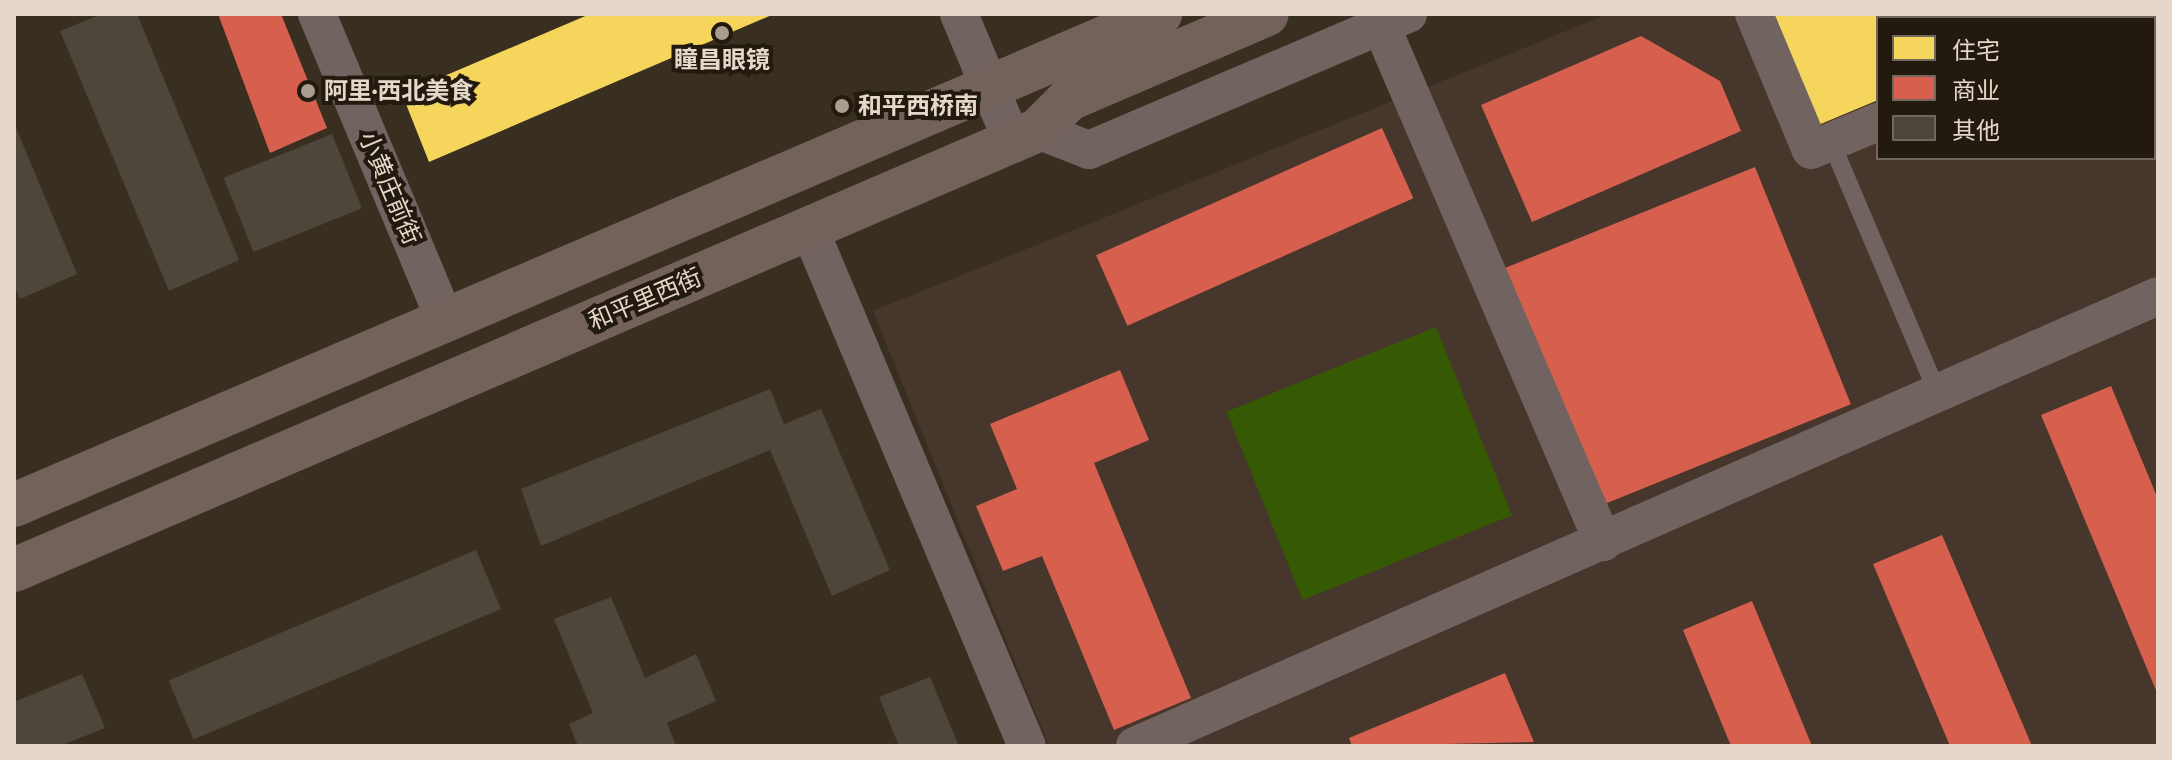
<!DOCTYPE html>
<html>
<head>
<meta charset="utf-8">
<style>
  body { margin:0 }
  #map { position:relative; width:2172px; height:760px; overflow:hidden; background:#392f21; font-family:"Space Grotesk","Noto Sans SC",sans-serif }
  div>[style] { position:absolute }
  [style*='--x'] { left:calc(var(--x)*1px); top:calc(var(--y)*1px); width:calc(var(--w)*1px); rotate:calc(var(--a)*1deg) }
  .commercial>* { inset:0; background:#47362c }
  .green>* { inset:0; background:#365904; transform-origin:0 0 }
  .homes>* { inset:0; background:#f6d55c }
  .shops>* { inset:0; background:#d6604d; transform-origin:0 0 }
  .building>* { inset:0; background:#4e463a; transform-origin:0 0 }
  .lane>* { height:18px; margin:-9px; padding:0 9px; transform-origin:9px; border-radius:9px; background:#716460 }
  .street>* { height:38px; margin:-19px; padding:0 19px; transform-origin:19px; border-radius:19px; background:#716460 }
  .primary>* { height:44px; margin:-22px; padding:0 22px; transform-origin:22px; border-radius:22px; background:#73625c }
  .dots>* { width:22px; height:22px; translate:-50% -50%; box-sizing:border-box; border:4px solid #221a0f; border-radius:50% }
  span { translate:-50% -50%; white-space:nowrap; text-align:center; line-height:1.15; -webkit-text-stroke:8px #221a0f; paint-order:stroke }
  .poi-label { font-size:24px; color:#e5d8ca; font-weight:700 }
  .left { translate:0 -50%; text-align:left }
  .street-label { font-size:24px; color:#e5d8ca }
  .frame { position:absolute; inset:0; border:16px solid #e5d8ca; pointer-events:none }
  .legend { position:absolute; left:1876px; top:16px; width:280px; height:144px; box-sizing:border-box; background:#221a0f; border:2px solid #70665a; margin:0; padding:10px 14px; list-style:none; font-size:24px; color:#e5d8ca }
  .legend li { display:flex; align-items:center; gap:16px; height:40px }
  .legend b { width:40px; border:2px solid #70665a }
</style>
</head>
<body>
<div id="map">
  <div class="commercial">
    <i style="clip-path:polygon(evenodd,1608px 14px,2158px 14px,2158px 746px,1049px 746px,873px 311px,1608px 14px,1878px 18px,2154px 18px,2154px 158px,1878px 158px,1878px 18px)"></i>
  </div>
  <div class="green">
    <i style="left:1436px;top:327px;width:203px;height:226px;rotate:68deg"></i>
  </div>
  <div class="homes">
    <i style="clip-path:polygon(590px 14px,774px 14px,429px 162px,402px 94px)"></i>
    <i style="clip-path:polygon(1769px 14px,1983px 14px,1985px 18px,1878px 18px,1878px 100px,1816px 126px)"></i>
  </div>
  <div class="shops">
    <i style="clip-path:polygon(218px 14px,281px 14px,327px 128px,270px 153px)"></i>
    <i style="clip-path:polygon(1641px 36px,1720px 81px,1741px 131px,1532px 222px,1481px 105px)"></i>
    <i style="left:1382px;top:128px;width:77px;height:313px;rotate:66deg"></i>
    <i style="left:1755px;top:167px;width:256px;height:269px;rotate:68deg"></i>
    <i style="clip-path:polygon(1120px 370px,1149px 440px,1094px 463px,1191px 698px,1114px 730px,1042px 556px,1003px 571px,976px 506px,1017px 489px,990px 424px)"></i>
    <i style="clip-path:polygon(2111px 386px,2158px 499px,2158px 695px,2041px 415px)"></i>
    <i style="clip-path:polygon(1942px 535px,2032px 746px,1950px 746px,1873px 564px)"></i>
    <i style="clip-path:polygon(1752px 601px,1812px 746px,1731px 746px,1683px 630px)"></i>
    <i style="clip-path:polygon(1505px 673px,1534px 742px,1352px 746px,1349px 738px)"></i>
  </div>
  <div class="building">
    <i style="clip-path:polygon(102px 14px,137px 14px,239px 260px,169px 291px,60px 31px)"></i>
    <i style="clip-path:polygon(14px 123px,77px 274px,20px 299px,14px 285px)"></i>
    <i style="left:332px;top:134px;width:80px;height:117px;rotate:68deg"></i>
    <i style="clip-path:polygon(770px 389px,784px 424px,821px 409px,890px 570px,832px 596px,770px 450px,541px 546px,521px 489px)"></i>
    <i style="left:476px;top:550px;width:64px;height:334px;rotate:67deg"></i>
    <i style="clip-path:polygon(611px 597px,645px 678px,696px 654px,716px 701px,667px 723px,676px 746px,578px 746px,569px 724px,593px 713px,554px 619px)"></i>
    <i style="clip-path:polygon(82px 674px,105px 728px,60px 746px,14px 746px,14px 702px)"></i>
    <i style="clip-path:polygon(930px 677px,959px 746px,899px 746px,879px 697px)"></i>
  </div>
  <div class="lane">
    <i style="--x:1831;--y:142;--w:274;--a:67"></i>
  </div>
  <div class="street">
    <i style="--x:317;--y:14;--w:329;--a:67.3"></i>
    <i style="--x:959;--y:14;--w:138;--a:67.3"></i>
    <i style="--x:1376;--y:14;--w:575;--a:66.74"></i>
    <i style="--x:1754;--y:14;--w:147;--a:67.3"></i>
    <i style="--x:1811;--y:150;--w:73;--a:-22.7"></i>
    <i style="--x:2126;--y:18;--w:11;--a:-22"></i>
    <i style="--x:1038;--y:130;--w:55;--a:21.4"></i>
    <i style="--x:1089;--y:150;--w:347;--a:-23.1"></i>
    <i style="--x:809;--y:228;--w:562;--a:67.18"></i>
    <i style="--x:1135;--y:746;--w:1118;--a:-23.74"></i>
  </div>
  <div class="primary">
    <i style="--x:14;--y:505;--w:1247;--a:-23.19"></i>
    <i style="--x:14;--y:570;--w:1115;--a:-23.25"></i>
    <i style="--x:1038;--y:130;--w:44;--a:-45"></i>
    <i style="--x:1069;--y:99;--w:215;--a:-23.2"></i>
  </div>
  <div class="dots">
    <i style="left:722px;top:33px;background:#a99d8f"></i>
    <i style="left:308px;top:91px;background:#a99d8f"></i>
    <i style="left:842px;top:106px;background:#a99d8f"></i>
  </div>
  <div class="poi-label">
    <span style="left:722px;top:60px">瞳昌眼镜</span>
    <span class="left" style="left:324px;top:91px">阿里·西北美食</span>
    <span class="left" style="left:858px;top:106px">和平西桥南</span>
  </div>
  <div class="street-label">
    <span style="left:390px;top:188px;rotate:67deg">小黄庄前街</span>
    <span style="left:645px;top:299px;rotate:-23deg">和平里西街</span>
  </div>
  <div class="frame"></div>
  <ul class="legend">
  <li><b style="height:22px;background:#f6d55c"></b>住宅</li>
  <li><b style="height:22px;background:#d6604d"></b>商业</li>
  <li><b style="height:22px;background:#4e463a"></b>其他</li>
  </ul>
</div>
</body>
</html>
